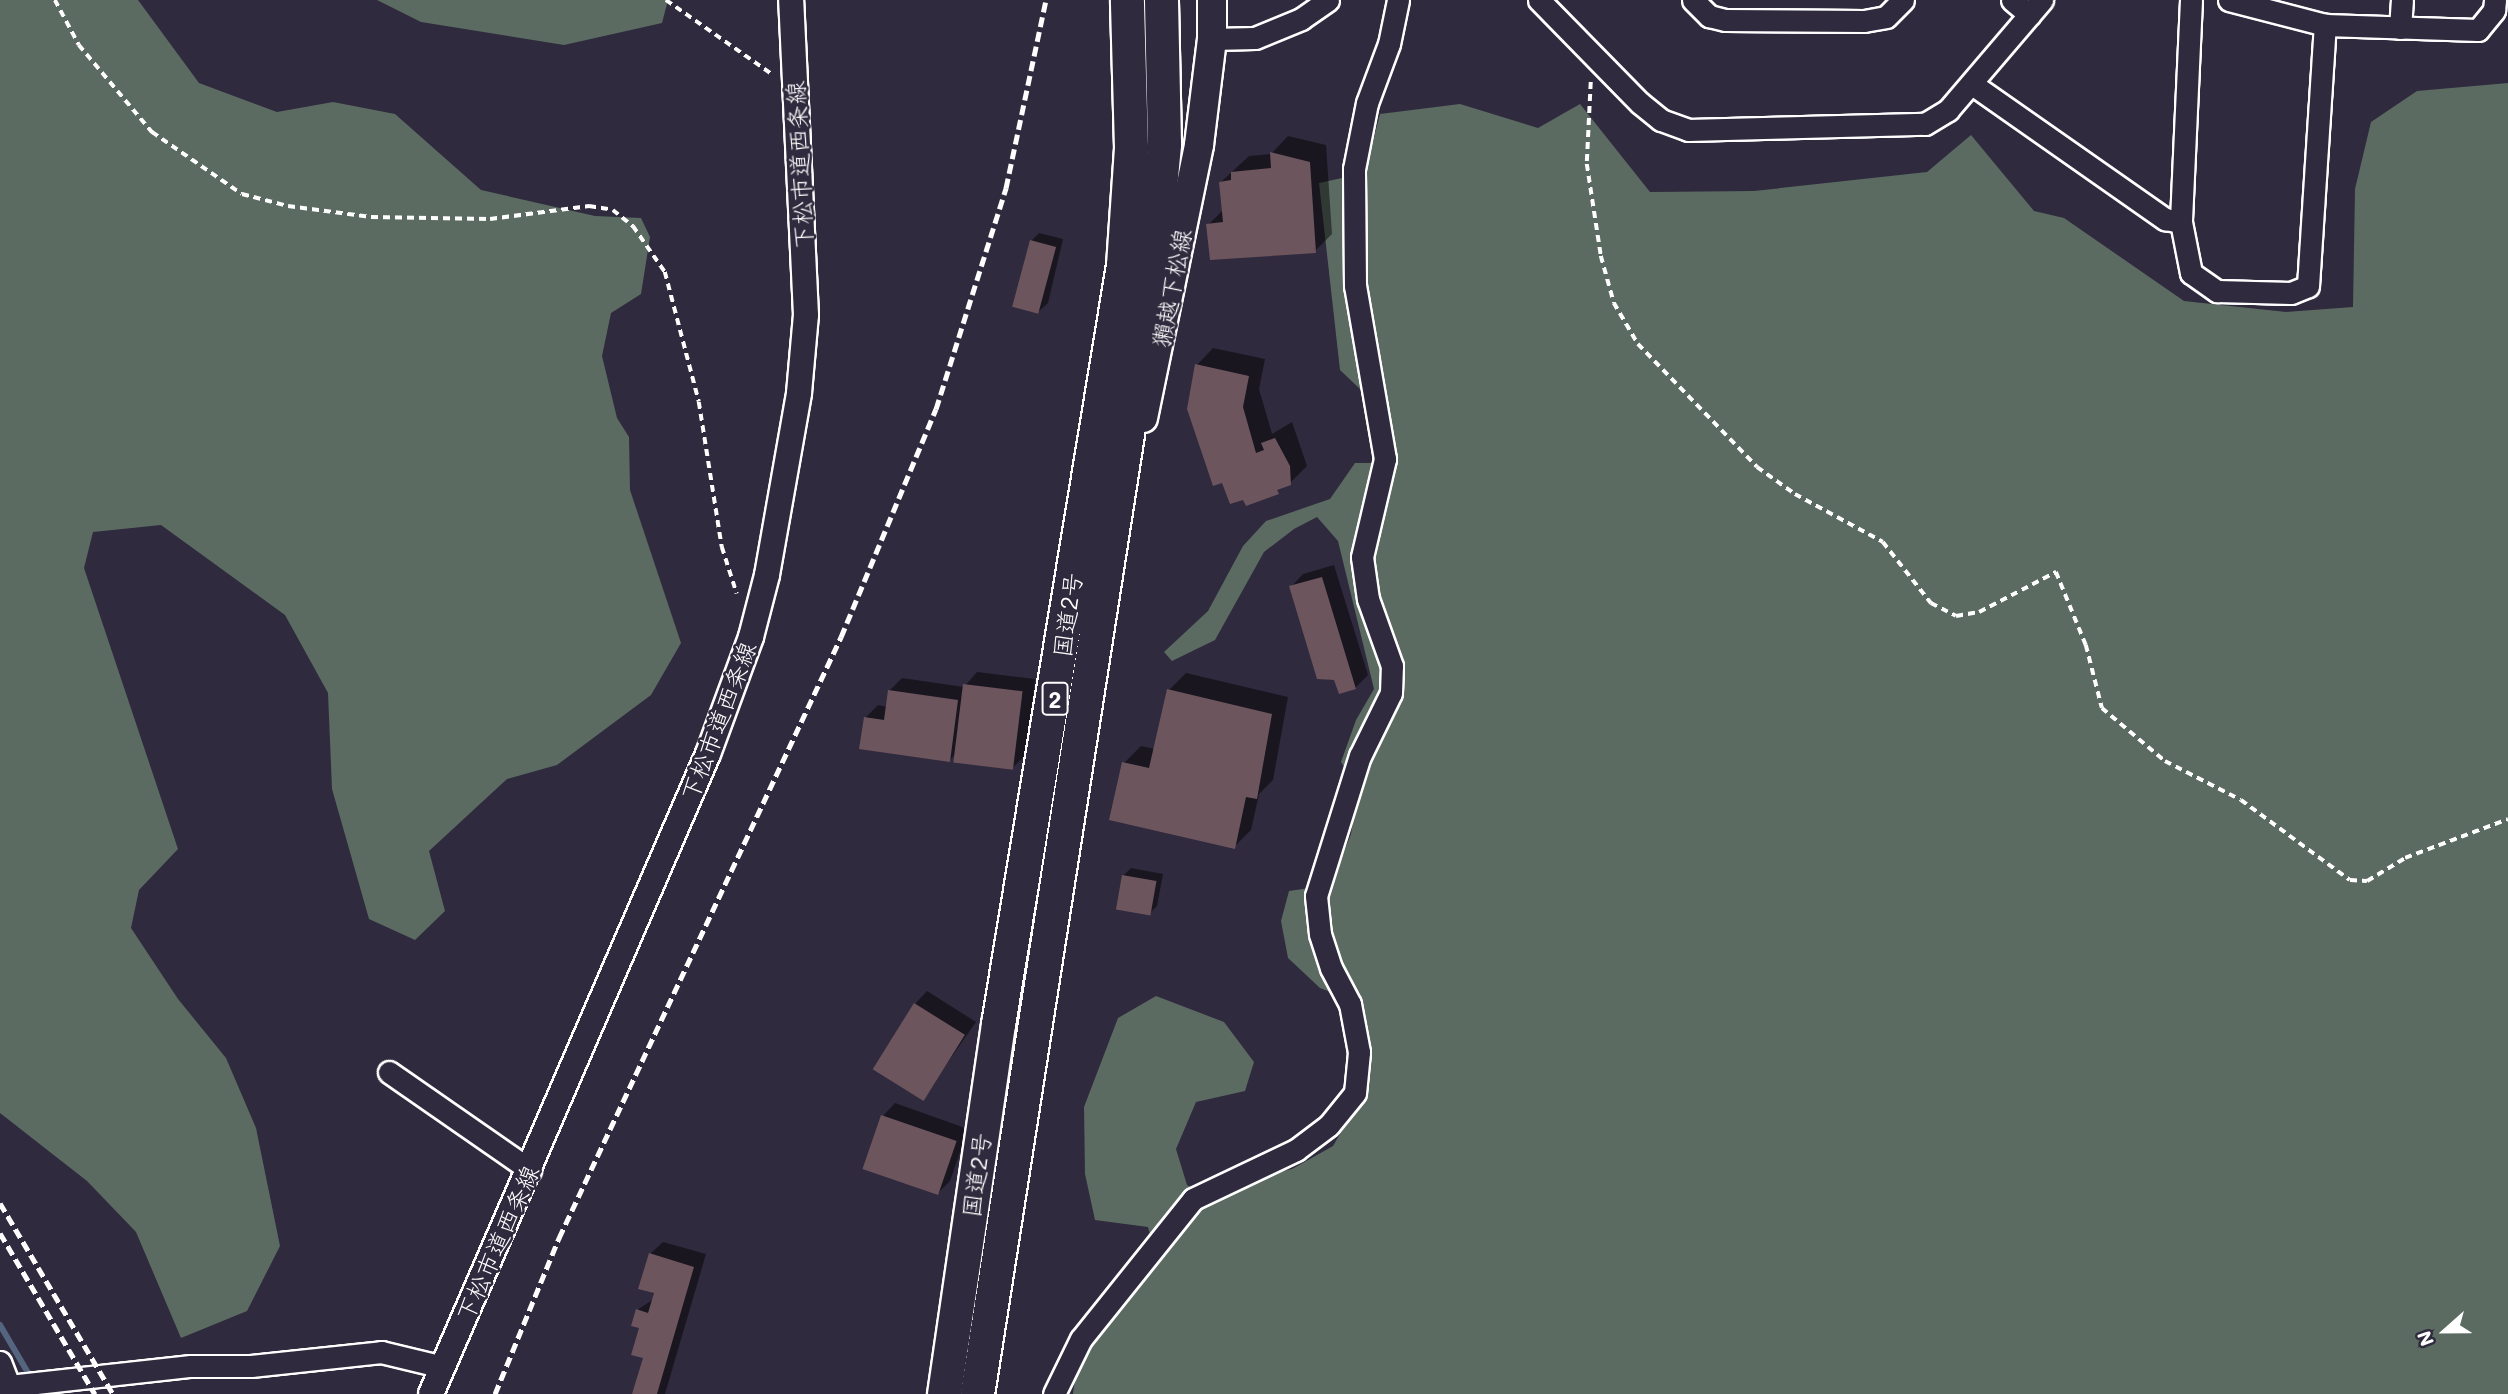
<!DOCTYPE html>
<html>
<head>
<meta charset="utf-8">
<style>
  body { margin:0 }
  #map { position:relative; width:2508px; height:1394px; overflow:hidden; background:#2f2a3d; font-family:Mali,"Klee One",sans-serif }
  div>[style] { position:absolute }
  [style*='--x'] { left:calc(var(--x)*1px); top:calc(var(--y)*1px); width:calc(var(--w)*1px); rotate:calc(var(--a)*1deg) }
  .green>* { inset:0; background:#5b6b62 }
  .shadow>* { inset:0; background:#0007 }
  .stream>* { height:6px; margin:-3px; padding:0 3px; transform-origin:3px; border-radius:3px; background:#556580 }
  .building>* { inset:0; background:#6d555e; transform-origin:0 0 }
  .path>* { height:3.5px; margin-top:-1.75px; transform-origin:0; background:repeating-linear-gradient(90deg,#fff 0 7px,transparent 0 12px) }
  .roads { filter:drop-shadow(2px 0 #fff) drop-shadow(-2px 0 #fff) drop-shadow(0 2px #fff) drop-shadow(0 -2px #fff) }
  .minor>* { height:21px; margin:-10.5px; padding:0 10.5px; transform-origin:10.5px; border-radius:10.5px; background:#2f2a3d }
  .tertiary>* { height:24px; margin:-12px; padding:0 12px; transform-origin:12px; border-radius:12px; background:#2f2a3d }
  .secondary>* { height:28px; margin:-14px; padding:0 14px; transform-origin:14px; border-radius:14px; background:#2f2a3d }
  .trunk>* { height:33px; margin:-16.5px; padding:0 16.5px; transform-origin:16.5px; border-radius:16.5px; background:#2f2a3d }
  .rail>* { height:5px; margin-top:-2.5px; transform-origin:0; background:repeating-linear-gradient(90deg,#fff 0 10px,transparent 0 15px) }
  span { translate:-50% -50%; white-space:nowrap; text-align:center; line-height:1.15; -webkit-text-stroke:5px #2f2a3d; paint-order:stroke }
  .shield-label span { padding:2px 5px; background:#2f2a3d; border:2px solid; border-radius:5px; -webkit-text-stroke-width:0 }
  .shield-label { font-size:23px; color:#fff; font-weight:700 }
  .street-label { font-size:24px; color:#fff }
  .north { position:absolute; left:2410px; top:1296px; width:70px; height:70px; -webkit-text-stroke:5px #2f2a3d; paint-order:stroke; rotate:249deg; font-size:19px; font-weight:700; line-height:28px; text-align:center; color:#fff }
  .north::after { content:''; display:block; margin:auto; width:24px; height:32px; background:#fff; clip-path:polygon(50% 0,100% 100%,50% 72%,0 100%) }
</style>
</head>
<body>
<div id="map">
  <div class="green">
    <i style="clip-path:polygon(0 0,138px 0,199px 83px,277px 112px,333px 102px,395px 114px,481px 190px,595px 216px,641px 218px,650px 237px,641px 294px,611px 313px,602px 356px,617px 418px,629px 437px,630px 490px,681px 643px,651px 695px,557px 765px,507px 779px,429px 851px,445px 911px,415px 940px,369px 919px,332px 789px,328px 693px,285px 615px,161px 525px,93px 532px,84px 568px,178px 849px,139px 890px,131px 928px,178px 999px,226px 1058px,256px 1128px,280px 1246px,247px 1311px,181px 1338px,136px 1232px,87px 1181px,0 1113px)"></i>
    <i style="clip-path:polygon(377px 0,668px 0,662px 23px,564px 45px,421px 22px)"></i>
    <i style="clip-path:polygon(2508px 83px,2508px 1394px,1073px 1394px,1076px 1372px,1114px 1307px,1156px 1256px,1148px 1227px,1095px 1220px,1085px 1174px,1084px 1107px,1118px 1018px,1156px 996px,1224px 1022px,1254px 1062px,1245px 1091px,1196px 1102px,1176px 1149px,1187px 1185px,1211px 1199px,1251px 1179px,1292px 1169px,1333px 1146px,1365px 1091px,1370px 1042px,1357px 1002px,1320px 988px,1288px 958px,1281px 921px,1289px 891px,1331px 885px,1351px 834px,1358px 788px,1341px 762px,1356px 720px,1374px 689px,1338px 541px,1317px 517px,1294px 529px,1264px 552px,1215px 640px,1172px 661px,1164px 652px,1208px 611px,1243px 546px,1266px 521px,1330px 499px,1355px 463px,1391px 463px,1380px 408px,1340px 370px,1319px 183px,1365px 173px,1380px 114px,1460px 104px,1538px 128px,1580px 104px,1650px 192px,1754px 191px,1927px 172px,1971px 135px,2034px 211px,2064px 218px,2184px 301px,2286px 312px,2353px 307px,2355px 189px,2371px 122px,2417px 91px)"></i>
  </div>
  <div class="shadow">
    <i style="clip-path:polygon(1288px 136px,1326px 145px,1332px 234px,1315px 251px,1208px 225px,1224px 209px,1221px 182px,1249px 156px,1271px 154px)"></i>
    <i style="clip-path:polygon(1039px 233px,1063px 239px,1048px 303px,1039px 311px,1031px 241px)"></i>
    <i style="clip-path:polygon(1213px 348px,1265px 359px,1259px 389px,1272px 434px,1292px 422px,1307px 466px,1290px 483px,1247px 504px,1197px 365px)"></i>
    <i style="clip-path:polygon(1334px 565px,1368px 675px,1355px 688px,1336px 678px,1328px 680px,1291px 587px,1303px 574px)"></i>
    <i style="clip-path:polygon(977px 672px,1035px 679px,1026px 755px,1013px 767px,956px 753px,950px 760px,865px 718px,878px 705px,887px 707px,889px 691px,902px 678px,964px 687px)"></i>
    <i style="clip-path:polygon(1186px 673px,1288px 697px,1273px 780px,1259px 794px,1251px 830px,1234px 847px,1124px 763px,1141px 746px,1155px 749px,1169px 690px)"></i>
    <i style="clip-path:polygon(1131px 868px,1163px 874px,1157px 906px,1149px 914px,1123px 876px)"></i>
    <i style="clip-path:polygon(927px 991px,976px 1022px,922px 1099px,915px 1004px)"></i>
    <i style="clip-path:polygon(895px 1103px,968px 1129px,950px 1181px,937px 1194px,883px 1116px)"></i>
    <i style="clip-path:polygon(663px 1242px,706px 1254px,665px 1394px,634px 1394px,645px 1357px,637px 1310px,654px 1299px,650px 1254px)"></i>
  </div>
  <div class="stream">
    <i style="--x:0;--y:1325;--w:56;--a:59.7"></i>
    <i style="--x:42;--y:1393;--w:1;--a:90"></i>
  </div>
  <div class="building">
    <i style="clip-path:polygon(1270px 152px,1310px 162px,1316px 253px,1210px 260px,1206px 224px,1223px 222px,1219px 182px,1231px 180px,1231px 172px,1271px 168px)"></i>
    <i style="left:1030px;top:240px;width:27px;height:69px;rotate:15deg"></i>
    <i style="clip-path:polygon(1195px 364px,1249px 376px,1243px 407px,1256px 453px,1264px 450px,1261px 443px,1275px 438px,1290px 466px,1291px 485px,1277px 490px,1279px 494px,1246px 506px,1243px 500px,1230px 504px,1222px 483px,1213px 486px,1187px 409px)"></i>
    <i style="clip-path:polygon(1322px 577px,1356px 689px,1339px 694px,1334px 680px,1317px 679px,1289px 586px)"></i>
    <i style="left:963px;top:684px;width:60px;height:79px;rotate:7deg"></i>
    <i style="clip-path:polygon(1167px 689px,1272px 714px,1257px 799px,1246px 797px,1235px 849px,1109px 820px,1122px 762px,1149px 768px)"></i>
    <i style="clip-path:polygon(888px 690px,958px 700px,950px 762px,859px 749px,864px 717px,884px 720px)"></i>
    <i style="left:1122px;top:875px;width:35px;height:35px;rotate:10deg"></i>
    <i style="left:914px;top:1003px;width:60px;height:78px;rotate:32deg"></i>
    <i style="left:881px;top:1115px;width:80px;height:57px;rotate:19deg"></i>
    <i style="clip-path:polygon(649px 1253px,694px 1267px,657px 1394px,632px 1394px,643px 1358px,631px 1355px,639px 1328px,631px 1326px,636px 1309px,648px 1313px,654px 1293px,638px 1289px)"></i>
  </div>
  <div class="path">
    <i style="--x:55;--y:0;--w:51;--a:61.9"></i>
    <i style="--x:79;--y:45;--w:114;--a:50"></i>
    <i style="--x:152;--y:132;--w:109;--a:34.6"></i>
    <i style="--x:242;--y:194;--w:48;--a:14.6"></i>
    <i style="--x:288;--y:206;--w:84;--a:7.5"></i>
    <i style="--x:371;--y:217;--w:119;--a:1"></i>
    <i style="--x:490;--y:219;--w:100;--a:-7.5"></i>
    <i style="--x:589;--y:206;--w:24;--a:9"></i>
    <i style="--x:613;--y:210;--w:26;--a:39"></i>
    <i style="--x:633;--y:226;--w:56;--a:55.2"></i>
    <i style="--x:665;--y:272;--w:134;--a:75.3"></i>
    <i style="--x:699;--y:402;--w:147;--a:81"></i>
    <i style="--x:722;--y:547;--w:49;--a:72.3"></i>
    <i style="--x:666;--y:0;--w:131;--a:35"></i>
    <i style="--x:1591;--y:82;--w:82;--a:92.8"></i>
    <i style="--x:1587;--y:164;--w:93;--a:81.3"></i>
    <i style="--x:1601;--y:256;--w:49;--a:74.5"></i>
    <i style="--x:1614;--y:303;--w:48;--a:59.7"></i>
    <i style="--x:1638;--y:344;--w:171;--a:45.9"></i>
    <i style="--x:1757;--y:467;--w:47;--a:35.4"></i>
    <i style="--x:1795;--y:494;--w:100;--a:28.6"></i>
    <i style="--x:1883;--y:542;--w:78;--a:51.8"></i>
    <i style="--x:1931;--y:603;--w:28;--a:27"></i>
    <i style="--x:1956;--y:616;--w:23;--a:-10"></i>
    <i style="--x:1979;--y:612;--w:87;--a:-27.5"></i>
    <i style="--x:2056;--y:572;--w:79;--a:67.7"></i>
    <i style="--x:2086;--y:645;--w:65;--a:75.7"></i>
    <i style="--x:2102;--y:708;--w:82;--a:40.1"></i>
    <i style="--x:2165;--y:761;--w:85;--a:27.2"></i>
    <i style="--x:2241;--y:800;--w:135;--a:36.3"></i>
    <i style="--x:2350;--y:880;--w:17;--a:3"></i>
    <i style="--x:2367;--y:881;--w:44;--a:-31.2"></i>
    <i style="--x:2405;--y:858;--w:110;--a:-20.7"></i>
  </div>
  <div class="roads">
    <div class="minor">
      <i style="--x:1539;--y:0;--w:144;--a:45.6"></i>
      <i style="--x:1640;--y:103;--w:27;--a:39"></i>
      <i style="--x:1661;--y:120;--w:29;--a:20"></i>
      <i style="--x:1688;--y:130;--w:237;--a:-1.5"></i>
      <i style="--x:1925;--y:124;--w:27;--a:-31"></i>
      <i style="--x:1948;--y:110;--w:145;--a:-49.5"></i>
      <i style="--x:1693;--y:0;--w:23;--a:45"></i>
      <i style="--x:1709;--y:16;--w:16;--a:14"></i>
      <i style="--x:1725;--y:20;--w:139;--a:0.4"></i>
      <i style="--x:1864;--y:21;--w:22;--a:-10"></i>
      <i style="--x:1886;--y:17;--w:24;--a:-45"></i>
      <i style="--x:2012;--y:0;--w:23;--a:40"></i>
      <i style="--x:2191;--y:0;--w:222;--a:92.6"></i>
      <i style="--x:2181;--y:222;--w:52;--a:78.9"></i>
      <i style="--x:2191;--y:273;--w:32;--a:35"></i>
      <i style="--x:2217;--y:291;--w:74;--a:1.5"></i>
      <i style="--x:2291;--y:293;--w:18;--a:-22"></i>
      <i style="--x:2308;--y:286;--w:262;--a:-86.3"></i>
      <i style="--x:2229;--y:0;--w:99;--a:14.6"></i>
      <i style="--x:2325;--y:25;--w:153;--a:1.9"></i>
      <i style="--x:2478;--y:30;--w:26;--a:-51"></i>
      <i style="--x:2494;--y:10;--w:10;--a:-84"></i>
      <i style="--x:2400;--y:28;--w:28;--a:-86"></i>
      <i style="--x:1212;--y:39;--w:43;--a:-1.3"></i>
      <i style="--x:1255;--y:38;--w:50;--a:-22.4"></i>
      <i style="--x:1301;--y:19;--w:33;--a:-35"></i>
      <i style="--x:1972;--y:84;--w:236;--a:35"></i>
      <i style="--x:2165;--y:219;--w:16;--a:11"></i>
      <i style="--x:389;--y:1072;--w:172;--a:34.8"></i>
      <i style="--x:0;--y:1362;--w:26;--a:69"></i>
      <i style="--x:0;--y:1387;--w:192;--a:-6.3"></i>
      <i style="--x:191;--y:1366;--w:60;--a:0"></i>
      <i style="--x:251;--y:1366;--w:131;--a:-6.1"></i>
      <i style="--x:381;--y:1352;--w:64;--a:13.6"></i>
      <i style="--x:1054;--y:1394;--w:61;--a:-63.9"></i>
      <i style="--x:1081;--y:1339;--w:179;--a:-51.3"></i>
      <i style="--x:1193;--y:1199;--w:114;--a:-25.4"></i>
      <i style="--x:1296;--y:1150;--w:41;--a:-37.1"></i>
      <i style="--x:1329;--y:1125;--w:41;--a:-50.9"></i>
      <i style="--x:1355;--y:1093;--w:41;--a:-84.4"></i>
      <i style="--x:1359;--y:1052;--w:49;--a:-100.6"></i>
      <i style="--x:1350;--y:1004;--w:41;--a:-117.8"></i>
      <i style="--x:1331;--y:968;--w:36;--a:-108"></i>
      <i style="--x:1320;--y:934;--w:38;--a:-96"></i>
      <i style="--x:1316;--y:896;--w:147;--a:-72.6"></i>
      <i style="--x:1360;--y:756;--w:70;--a:-63.8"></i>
      <i style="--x:1391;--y:693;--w:27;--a:-88"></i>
      <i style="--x:1392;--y:666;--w:71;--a:-109.7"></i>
      <i style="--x:1368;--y:599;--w:42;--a:-98.1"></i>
      <i style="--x:1362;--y:557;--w:101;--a:-76.8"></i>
      <i style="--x:1385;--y:459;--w:176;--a:-99.8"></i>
      <i style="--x:1355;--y:286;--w:117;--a:-90.5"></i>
      <i style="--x:1354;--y:169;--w:67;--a:-78.9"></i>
      <i style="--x:1367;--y:103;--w:63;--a:-69.6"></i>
      <i style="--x:1389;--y:44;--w:45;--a:-78.4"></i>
    </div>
    <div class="tertiary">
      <i style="--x:431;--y:1394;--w:697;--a:-66.6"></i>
      <i style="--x:708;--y:754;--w:125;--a:-69.8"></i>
      <i style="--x:751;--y:637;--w:64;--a:-75.5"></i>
      <i style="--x:767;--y:575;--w:185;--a:-80"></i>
      <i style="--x:799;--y:393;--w:78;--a:-84.9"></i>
      <i style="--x:806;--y:315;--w:315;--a:-92.7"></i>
    </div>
    <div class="secondary">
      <i style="--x:1143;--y:418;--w:279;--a:-78.4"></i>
      <i style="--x:1199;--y:145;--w:107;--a:-83"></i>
      <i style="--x:1212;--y:39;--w:39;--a:-90"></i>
    </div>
    <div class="trunk">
      <i style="--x:944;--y:1394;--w:374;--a:-81.7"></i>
      <i style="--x:998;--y:1024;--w:769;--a:-80.65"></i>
      <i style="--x:1123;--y:265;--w:118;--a:-86.1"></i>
      <i style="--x:1131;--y:147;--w:147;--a:-91.6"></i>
      <i style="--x:977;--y:1394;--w:1134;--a:-81.12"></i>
      <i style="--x:1152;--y:274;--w:131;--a:-84.7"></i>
      <i style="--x:1164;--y:144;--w:144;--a:-91.2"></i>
    </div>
  </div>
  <div class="rail">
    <i style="--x:0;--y:1203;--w:222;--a:59.4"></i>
    <i style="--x:0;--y:1233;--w:187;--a:59.5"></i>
    <i style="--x:495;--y:1394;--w:169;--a:-67.7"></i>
    <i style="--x:559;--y:1238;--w:664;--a:-64.86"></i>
    <i style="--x:841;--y:637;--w:247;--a:-67.4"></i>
    <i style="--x:936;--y:409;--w:232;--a:-72.4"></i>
    <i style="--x:1006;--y:188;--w:192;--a:-78"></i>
  </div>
  <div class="shield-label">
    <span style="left:1055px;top:699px">2</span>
  </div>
  <div class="street-label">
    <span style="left:799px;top:165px;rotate:-93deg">下松市道西条線</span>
    <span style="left:1171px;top:288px;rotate:-79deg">獺越下松線</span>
    <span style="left:1067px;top:615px;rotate:-82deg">国道2号</span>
    <span style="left:718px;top:721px;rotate:-69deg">下松市道西条線</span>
    <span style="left:976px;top:1175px;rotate:-82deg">国道2号</span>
    <span style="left:497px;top:1243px;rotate:-66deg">下松市道西条線</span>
  </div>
  <div class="north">N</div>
</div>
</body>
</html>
